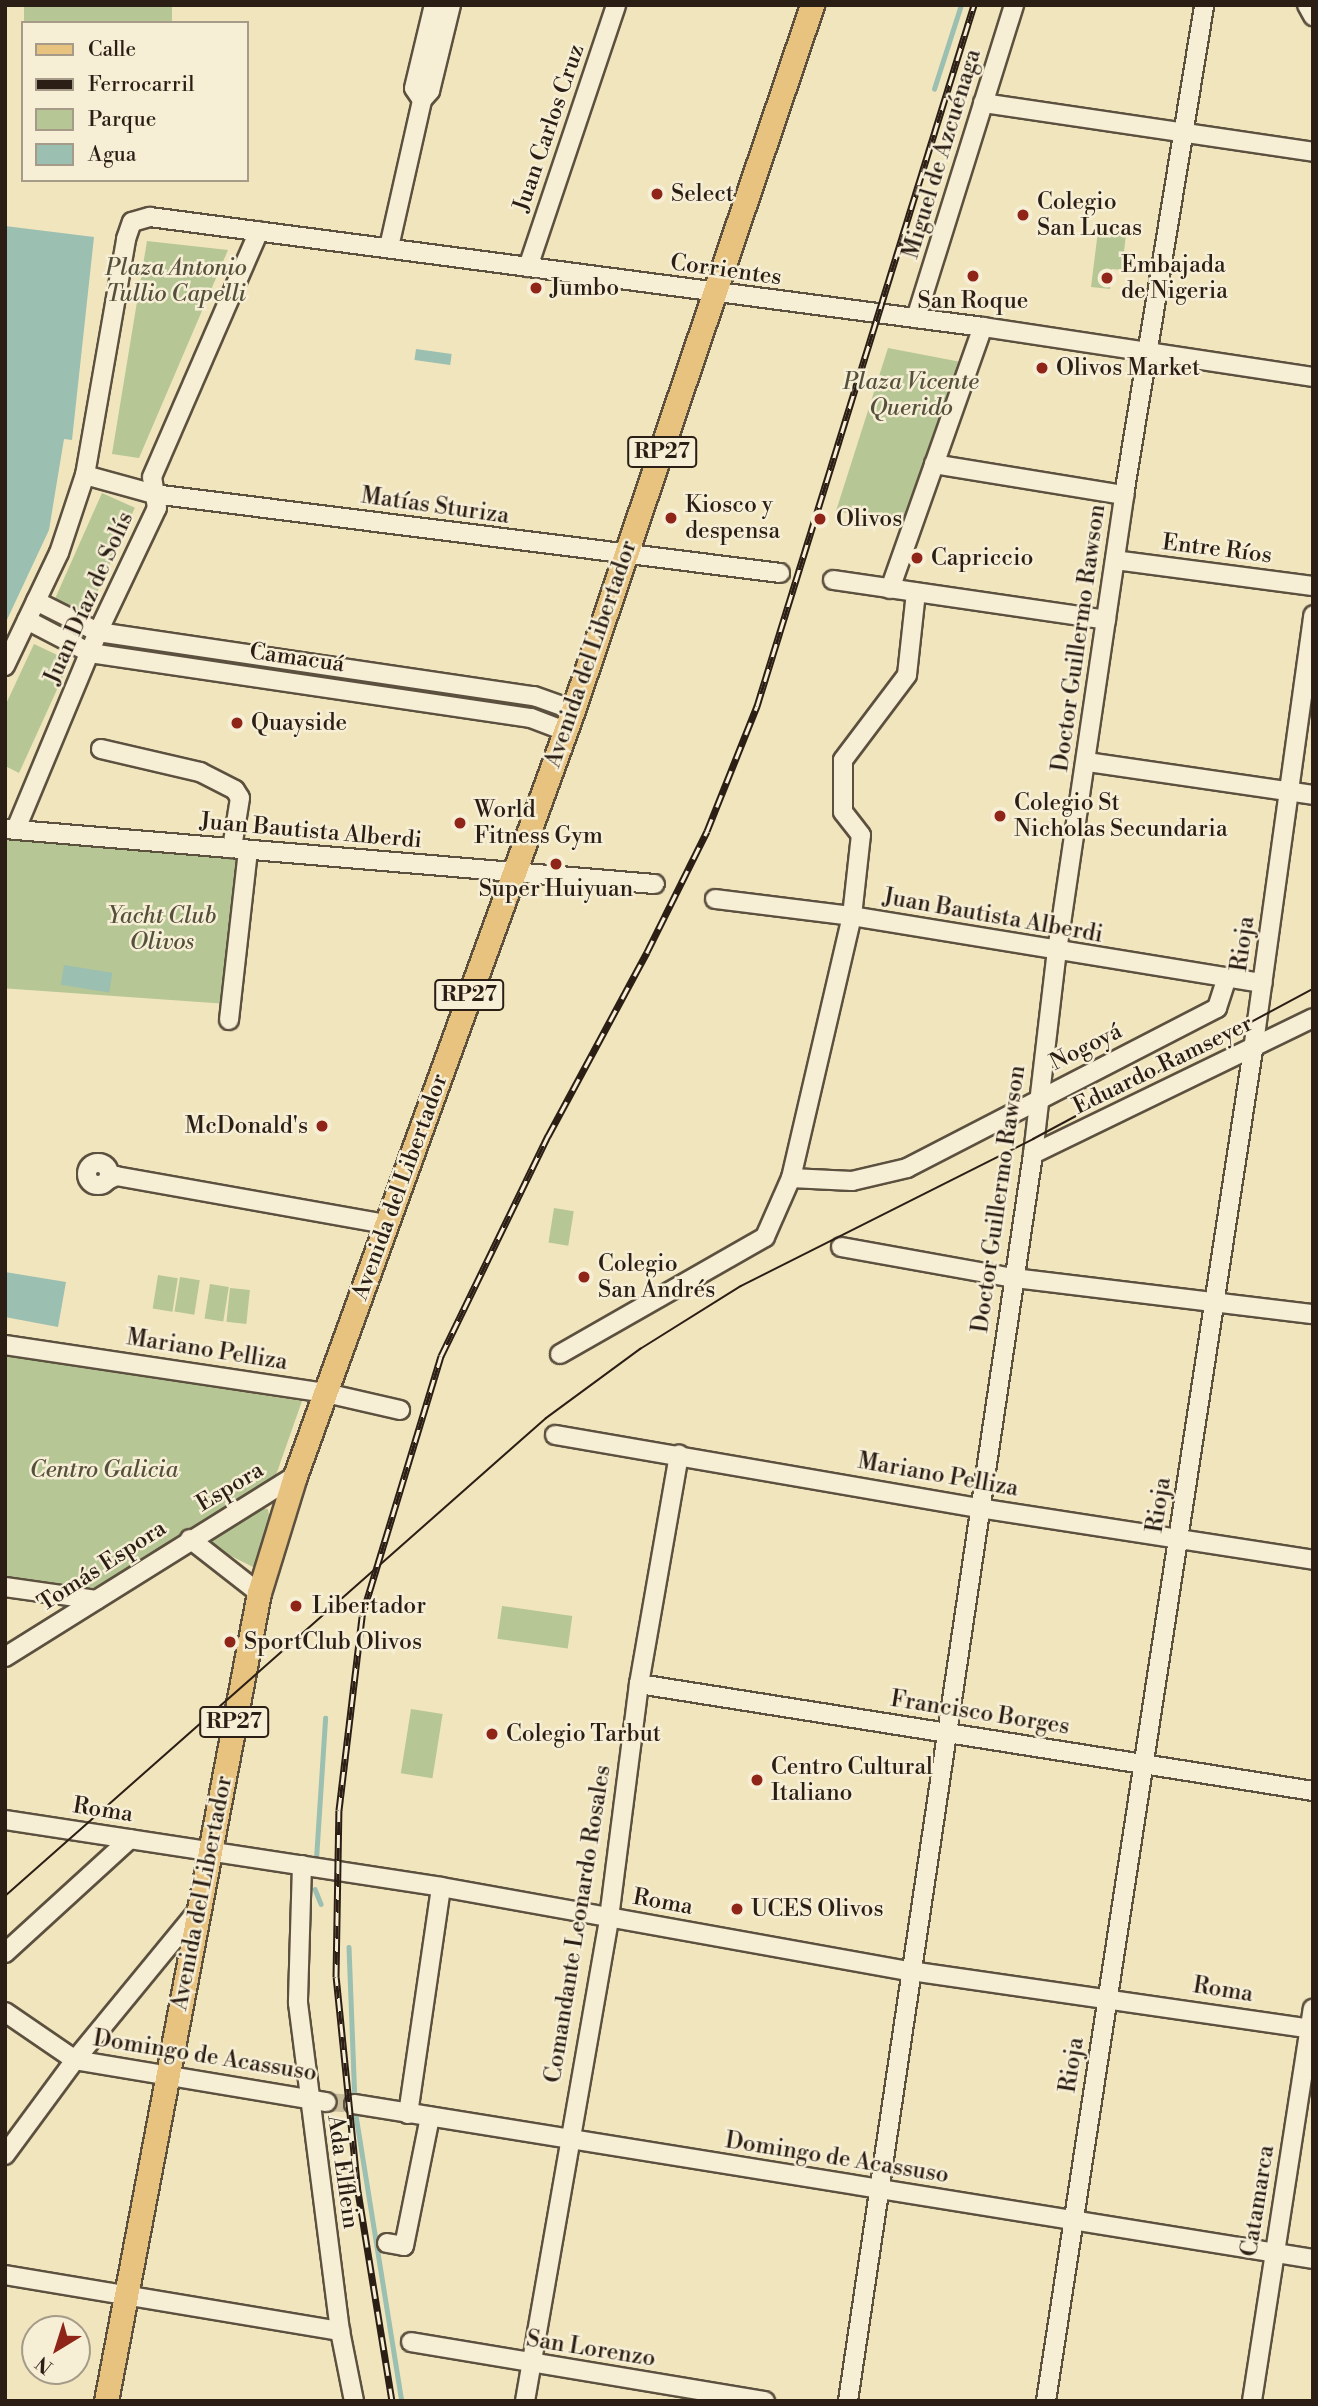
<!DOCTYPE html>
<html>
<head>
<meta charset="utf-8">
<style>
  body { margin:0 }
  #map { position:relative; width:1318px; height:2406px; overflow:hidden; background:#f1e5be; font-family:"Libre Bodoni",serif }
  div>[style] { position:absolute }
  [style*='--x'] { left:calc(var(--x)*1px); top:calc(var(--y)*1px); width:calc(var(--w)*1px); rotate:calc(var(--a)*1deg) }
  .green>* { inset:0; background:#b6c695; transform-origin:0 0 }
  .water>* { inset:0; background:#9bbfb0; transform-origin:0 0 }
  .stream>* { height:4.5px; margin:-2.25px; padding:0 2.25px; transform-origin:2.25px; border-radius:2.25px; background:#9bbfb0 }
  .minor-tunnel>* { height:18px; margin-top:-9px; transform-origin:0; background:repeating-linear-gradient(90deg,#c9bd9c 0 18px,transparent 0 27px) }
  .roads { filter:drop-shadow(2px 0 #5c503f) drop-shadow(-2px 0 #5c503f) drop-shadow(0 2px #5c503f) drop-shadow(0 -2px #5c503f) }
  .minor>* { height:18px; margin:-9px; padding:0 9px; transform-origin:9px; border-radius:9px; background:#f6eed5 }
  .minor>.ring { margin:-9px; padding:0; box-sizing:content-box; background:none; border:18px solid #f6eed5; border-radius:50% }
  .major>* { height:23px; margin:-11.5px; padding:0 11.5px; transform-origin:11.5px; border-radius:11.5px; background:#e8c27f }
  .tram>* { height:2px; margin:-1px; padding:0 1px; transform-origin:1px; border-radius:1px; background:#2b1e15 }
  .rail>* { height:7px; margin-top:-3.5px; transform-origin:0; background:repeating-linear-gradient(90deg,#f6eed5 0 13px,#2b1e15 0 26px); box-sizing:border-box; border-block:2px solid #2b1e15 }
  .dots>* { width:19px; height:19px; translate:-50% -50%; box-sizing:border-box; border:4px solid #f6eed5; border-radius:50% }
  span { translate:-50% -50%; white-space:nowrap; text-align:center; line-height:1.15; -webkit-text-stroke:5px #f6eed5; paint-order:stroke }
  .shield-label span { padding:2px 5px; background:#f6eed5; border:2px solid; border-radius:5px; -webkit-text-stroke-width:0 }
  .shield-label { font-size:21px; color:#2b1e15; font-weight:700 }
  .street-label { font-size:23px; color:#2b1e15 }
  .poi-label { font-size:23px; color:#2b1e15 }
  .left { translate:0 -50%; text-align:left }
  .right { translate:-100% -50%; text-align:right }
  .park-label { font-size:23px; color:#55503b; font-style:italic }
  .frame { position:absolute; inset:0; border:7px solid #2b1e15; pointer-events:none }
  .legend { position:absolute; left:21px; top:21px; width:228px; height:161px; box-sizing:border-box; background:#f6eed5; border:2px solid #a59b88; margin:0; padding:9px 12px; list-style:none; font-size:21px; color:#2b1e15 }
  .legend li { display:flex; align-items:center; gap:14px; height:35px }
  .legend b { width:35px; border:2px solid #a59b88 }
  .north { position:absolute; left:21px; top:2315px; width:70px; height:70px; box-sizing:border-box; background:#f6eed5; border:2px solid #a59b88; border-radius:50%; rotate:218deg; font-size:19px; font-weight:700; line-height:28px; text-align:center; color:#2b1e15 }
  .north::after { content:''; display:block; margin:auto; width:24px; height:32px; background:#8f2418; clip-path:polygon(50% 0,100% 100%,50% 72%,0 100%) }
</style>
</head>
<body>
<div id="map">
  <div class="green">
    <i style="left:24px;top:5px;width:148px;height:18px"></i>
    <i style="clip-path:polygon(1098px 231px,1126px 234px,1122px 270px,1112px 269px,1110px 289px,1091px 287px)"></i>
    <i style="clip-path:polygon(147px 241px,228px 250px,139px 458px,112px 454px)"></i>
    <i style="clip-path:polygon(888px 348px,961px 362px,902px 523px,836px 511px)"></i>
    <i style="left:102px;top:493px;width:36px;height:120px;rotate:24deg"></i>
    <i style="clip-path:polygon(114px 641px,533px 701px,531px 714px,110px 651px)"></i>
    <i style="clip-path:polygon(34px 644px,70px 661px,19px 773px,5px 766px,5px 706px)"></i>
    <i style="left:5px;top:840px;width:248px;height:148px;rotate:4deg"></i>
    <i style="left:554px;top:1208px;width:20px;height:35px;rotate:9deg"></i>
    <i style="left:158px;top:1275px;width:20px;height:34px;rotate:9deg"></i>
    <i style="left:180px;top:1277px;width:20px;height:35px;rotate:9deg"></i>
    <i style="left:210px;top:1284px;width:19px;height:35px;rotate:9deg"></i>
    <i style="left:230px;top:1288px;width:20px;height:34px;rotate:6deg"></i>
    <i style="clip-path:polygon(5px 1356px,302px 1401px,276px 1475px,109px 1582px,94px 1591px,5px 1578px)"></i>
    <i style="clip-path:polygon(260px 1508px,268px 1509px,270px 1522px,255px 1568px,211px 1546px,212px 1540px)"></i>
    <i style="left:502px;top:1606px;width:71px;height:33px;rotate:8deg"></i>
    <i style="left:411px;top:1709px;width:32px;height:65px;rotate:9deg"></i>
  </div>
  <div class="water">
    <i style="clip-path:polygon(5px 226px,94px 237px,72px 440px,64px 439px,49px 530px,5px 624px)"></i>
    <i style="left:416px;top:349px;width:36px;height:11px;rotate:8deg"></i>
    <i style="left:64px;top:965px;width:49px;height:20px;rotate:9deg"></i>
    <i style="clip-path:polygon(5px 1272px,66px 1282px,58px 1327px,5px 1317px)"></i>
  </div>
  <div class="stream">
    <i style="--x:934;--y:89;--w:88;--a:-72.2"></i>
    <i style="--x:316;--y:1859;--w:141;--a:-86.3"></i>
    <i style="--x:315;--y:1889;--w:16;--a:68"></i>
    <i style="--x:349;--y:1947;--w:153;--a:87.8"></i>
    <i style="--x:355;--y:2109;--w:296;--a:80.9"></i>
  </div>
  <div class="minor-tunnel">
    <i style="--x:327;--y:2102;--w:27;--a:4"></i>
  </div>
  <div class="roads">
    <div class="minor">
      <i style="--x:1307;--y:5;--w:13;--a:61"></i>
      <i style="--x:422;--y:100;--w:14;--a:-124"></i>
      <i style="--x:414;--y:88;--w:85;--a:-76.5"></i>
      <i style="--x:983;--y:103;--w:334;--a:8.4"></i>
      <i style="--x:389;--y:247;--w:151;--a:-77.3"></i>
      <i style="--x:422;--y:100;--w:12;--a:-48"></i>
      <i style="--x:430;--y:91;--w:89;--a:-76.3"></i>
      <i style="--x:528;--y:267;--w:276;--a:-71.4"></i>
      <i style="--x:916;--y:318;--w:328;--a:-72.6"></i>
      <i style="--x:934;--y:464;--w:193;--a:9.3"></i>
      <i style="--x:85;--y:475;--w:72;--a:15.4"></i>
      <i style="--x:154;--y:494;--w:631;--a:7.19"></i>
      <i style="--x:1115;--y:560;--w:200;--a:7.5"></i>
      <i style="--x:833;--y:580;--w:276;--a:8.3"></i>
      <i style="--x:890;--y:589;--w:278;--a:-70.5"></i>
      <i style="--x:36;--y:601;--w:69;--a:26.6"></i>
      <i style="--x:98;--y:632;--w:441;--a:8.4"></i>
      <i style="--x:534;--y:696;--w:41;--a:19.7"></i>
      <i style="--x:27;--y:620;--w:71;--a:27.6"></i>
      <i style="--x:90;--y:653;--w:446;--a:8.4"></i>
      <i style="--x:531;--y:718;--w:36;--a:21"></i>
      <i style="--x:5;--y:666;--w:125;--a:-64.5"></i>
      <i style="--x:59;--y:553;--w:82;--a:-71.6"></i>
      <i style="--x:85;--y:475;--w:240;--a:-80.1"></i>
      <i style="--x:126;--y:239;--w:18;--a:-71"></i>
      <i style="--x:132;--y:222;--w:19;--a:-16"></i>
      <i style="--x:150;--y:217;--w:840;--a:7.52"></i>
      <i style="--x:983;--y:327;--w:334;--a:8.6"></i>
      <i style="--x:101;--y:749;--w:102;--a:13.1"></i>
      <i style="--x:200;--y:772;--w:39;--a:27"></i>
      <i style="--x:235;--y:790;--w:9;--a:58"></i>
      <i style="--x:240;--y:798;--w:51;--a:99.1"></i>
      <i style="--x:1087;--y:762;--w:228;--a:8.3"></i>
      <i style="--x:5;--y:829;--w:652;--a:4.84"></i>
      <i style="--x:16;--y:829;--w:213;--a:-67.4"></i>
      <i style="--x:98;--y:632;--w:137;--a:-64.6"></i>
      <i style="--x:157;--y:508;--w:31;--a:-99"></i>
      <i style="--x:152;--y:477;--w:268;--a:-66.5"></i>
      <i style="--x:715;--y:899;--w:138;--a:7.1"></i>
      <i style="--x:852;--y:916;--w:416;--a:9.3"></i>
      <i style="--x:229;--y:1020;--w:171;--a:-83.6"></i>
      <i style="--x:1033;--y:1154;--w:311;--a:-25.9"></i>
      <i class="ring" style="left:87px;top:1163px;width:4px;height:4px"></i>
      <i style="--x:791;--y:1178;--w:61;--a:2.8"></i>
      <i style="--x:852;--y:1181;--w:57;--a:-13.3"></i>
      <i style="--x:907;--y:1168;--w:349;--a:-27.3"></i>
      <i style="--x:1217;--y:1008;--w:28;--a:-72"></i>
      <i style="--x:108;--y:1180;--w:9;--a:-27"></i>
      <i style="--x:116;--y:1176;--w:273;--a:10.1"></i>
      <i style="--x:841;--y:1247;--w:176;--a:10.2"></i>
      <i style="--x:1014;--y:1278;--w:301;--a:6.9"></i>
      <i style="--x:5;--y:1345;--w:325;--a:8.5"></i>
      <i style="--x:326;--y:1393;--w:76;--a:12.9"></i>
      <i style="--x:560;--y:1354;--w:236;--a:-29.7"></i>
      <i style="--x:765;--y:1237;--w:64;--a:-66.2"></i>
      <i style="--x:791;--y:1178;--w:269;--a:-76.9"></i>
      <i style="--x:852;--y:916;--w:81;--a:-83.7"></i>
      <i style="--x:861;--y:835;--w:29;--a:-128"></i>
      <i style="--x:843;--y:812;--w:52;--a:-90"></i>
      <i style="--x:843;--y:760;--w:106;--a:-53"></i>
      <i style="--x:907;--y:675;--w:83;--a:-83.8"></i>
      <i style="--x:555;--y:1435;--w:430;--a:9.8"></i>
      <i style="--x:979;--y:1508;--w:338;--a:8.8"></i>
      <i style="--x:190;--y:1539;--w:88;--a:38"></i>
      <i style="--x:5;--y:1587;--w:92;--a:8.1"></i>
      <i style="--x:5;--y:1657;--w:342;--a:-32"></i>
      <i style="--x:639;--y:1684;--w:682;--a:9.02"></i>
      <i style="--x:5;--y:1820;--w:441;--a:8.7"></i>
      <i style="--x:441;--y:1887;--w:476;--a:10.2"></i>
      <i style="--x:910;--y:1971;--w:407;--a:8.2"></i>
      <i style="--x:302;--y:1865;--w:138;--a:91.7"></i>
      <i style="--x:298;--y:2003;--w:331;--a:82.7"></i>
      <i style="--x:340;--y:2331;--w:71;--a:78.7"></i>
      <i style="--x:5;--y:1953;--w:169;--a:-42.4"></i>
      <i style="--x:5;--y:2012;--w:85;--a:34.4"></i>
      <i style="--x:75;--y:2060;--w:255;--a:9.5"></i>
      <i style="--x:354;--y:2104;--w:971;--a:9.18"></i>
      <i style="--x:408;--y:2114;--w:229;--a:-81.7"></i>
      <i style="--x:5;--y:2155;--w:118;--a:-53.6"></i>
      <i style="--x:75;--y:2060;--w:195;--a:-50.6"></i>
      <i style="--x:387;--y:2243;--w:17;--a:10"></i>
      <i style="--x:404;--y:2246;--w:132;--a:-78.6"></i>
      <i style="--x:5;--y:2275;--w:340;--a:9.5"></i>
      <i style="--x:411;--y:2342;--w:359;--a:9.5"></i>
      <i style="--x:525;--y:2401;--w:490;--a:-80.1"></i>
      <i style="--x:609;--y:1918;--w:236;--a:-82.7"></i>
      <i style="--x:639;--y:1684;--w:233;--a:-80.1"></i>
      <i style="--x:848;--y:2401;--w:1261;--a:-81.56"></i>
      <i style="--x:1033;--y:1154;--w:204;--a:-83.3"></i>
      <i style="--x:1057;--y:951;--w:461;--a:-81.6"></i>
      <i style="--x:1124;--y:495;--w:496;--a:-80.7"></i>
      <i style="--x:1046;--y:2401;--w:1367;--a:-81.29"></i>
      <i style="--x:1253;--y:1050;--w:439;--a:-82.1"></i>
      <i style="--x:1252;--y:2401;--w:397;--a:-81.2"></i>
    </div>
    <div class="major">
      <i style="--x:106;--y:2401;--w:822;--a:-79.28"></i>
      <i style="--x:259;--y:1593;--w:122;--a:-72.9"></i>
      <i style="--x:295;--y:1476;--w:815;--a:-70.05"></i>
      <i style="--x:573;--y:710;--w:744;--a:-71.27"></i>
    </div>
  </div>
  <div class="tram">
    <i style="--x:5;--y:1896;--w:722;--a:-41.46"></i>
    <i style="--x:546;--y:1418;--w:117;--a:-36.3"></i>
    <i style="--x:640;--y:1349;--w:119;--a:-32"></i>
    <i style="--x:741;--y:1286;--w:327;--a:-26.7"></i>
    <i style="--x:1033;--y:1139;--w:318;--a:-28.2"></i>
  </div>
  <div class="rail">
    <i style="--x:392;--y:2401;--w:212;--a:-99.2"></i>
    <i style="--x:358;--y:2192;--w:216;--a:-95.8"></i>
    <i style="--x:336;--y:1977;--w:167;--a:-89"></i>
    <i style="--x:339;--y:1810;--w:195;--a:-83.2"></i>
    <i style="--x:362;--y:1616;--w:272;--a:-73.1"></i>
    <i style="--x:441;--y:1356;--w:245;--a:-64.1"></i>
    <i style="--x:548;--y:1136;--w:209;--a:-61.7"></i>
    <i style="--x:647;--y:952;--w:135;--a:-63.6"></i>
    <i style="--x:707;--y:831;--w:135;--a:-68.2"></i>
    <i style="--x:757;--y:706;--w:734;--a:-72.8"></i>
  </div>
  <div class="dots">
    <i style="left:657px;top:194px;background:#8f2418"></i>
    <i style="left:1023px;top:215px;background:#8f2418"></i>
    <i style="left:973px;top:276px;background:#8f2418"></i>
    <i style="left:1107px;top:278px;background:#8f2418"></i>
    <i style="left:536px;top:288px;background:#8f2418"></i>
    <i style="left:1042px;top:368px;background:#8f2418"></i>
    <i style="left:671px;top:518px;background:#8f2418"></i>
    <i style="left:820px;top:519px;background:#8f2418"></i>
    <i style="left:917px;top:558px;background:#8f2418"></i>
    <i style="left:237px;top:723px;background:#8f2418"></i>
    <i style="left:1000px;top:816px;background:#8f2418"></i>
    <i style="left:460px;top:823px;background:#8f2418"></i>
    <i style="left:556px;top:864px;background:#8f2418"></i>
    <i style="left:322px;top:1126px;background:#8f2418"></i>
    <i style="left:584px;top:1277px;background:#8f2418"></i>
    <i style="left:296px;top:1606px;background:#8f2418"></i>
    <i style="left:230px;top:1642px;background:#8f2418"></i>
    <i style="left:492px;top:1734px;background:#8f2418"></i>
    <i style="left:757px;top:1780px;background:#8f2418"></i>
    <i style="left:737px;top:1909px;background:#8f2418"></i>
  </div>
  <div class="shield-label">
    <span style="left:662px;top:452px">RP27</span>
    <span style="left:469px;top:995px">RP27</span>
    <span style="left:234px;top:1722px">RP27</span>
  </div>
  <div class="street-label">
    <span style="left:549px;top:128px;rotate:-71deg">Juan Carlos Cruz</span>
    <span style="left:942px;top:154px;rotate:-73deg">Miguel de Azcuénaga</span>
    <span style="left:726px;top:270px;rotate:8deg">Corrientes</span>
    <span style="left:435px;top:506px;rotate:8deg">Matías Sturiza</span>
    <span style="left:1217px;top:549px;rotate:7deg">Entre Ríos</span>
    <span style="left:89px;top:598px;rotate:-66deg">Juan Díaz de Solís</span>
    <span style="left:1079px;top:638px;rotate:-82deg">Doctor Guillermo Rawson</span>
    <span style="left:591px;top:654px;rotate:-71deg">Avenida del Libertador</span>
    <span style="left:297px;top:658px;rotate:8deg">Camacuá</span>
    <span style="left:311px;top:831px;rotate:5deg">Juan Bautista Alberdi</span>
    <span style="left:993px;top:916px;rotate:10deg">Juan Bautista Alberdi</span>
    <span style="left:1243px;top:944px;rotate:-82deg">Rioja</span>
    <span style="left:1086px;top:1047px;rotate:-27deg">Nogoyá</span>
    <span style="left:1163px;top:1065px;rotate:-26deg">Eduardo Ramseyer</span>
    <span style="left:400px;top:1187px;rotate:-70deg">Avenida del Libertador</span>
    <span style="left:999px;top:1199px;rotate:-82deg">Doctor Guillermo Rawson</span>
    <span style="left:207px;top:1350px;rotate:9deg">Mariano Pelliza</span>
    <span style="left:938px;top:1475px;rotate:10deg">Mariano Pelliza</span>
    <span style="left:230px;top:1487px;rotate:-31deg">Espora</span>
    <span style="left:1159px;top:1505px;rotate:-81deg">Rioja</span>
    <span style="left:102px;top:1566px;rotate:-33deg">Tomás Espora</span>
    <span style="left:980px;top:1713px;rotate:9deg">Francisco Borges</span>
    <span style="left:103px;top:1810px;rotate:9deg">Roma</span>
    <span style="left:202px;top:1893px;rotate:-79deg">Avenida del Libertador</span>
    <span style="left:663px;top:1902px;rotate:10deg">Roma</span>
    <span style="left:578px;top:1924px;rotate:-81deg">Comandante Leonardo Rosales</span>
    <span style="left:1223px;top:1990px;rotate:9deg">Roma</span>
    <span style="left:205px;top:2056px;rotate:9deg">Domingo de Acassuso</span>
    <span style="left:1072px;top:2065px;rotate:-81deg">Rioja</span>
    <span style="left:837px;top:2158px;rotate:9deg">Domingo de Acassuso</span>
    <span style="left:343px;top:2172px;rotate:82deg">Ada Elflein</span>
    <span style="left:1258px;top:2201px;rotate:-81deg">Catamarca</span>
    <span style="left:591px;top:2349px;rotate:9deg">San Lorenzo</span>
  </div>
  <div class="poi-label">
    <span class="left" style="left:671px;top:194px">Select</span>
    <span class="left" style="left:1037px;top:215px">Colegio<br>San Lucas</span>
    <span class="left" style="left:1121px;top:278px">Embajada<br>de Nigeria</span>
    <span class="left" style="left:550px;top:288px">Jumbo</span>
    <span style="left:973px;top:301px">San Roque</span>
    <span class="left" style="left:1056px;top:368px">Olivos Market</span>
    <span class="left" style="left:685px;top:518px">Kiosco y<br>despensa</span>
    <span class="left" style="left:836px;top:519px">Olivos</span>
    <span class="left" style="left:931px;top:558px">Capriccio</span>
    <span class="left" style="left:251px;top:723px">Quayside</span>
    <span class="left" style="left:1014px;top:816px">Colegio St<br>Nicholas Secundaria</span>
    <span class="left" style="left:474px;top:823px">World<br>Fitness Gym</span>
    <span style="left:556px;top:889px">Super Huiyuan</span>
    <span class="right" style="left:308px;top:1126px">McDonald's</span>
    <span class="left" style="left:598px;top:1277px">Colegio<br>San Andrés</span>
    <span class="left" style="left:312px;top:1606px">Libertador</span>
    <span class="left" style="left:244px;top:1642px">SportClub Olivos</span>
    <span class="left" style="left:506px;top:1734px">Colegio Tarbut</span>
    <span class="left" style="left:771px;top:1780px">Centro Cultural<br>Italiano</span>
    <span class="left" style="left:751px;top:1909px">UCES Olivos</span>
  </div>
  <div class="park-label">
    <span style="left:176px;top:281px">Plaza Antonio<br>Tullio Capelli</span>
    <span style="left:911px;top:395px">Plaza Vicente<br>Querido</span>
    <span style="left:162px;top:929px">Yacht Club<br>Olivos</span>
    <span style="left:104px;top:1470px">Centro Galicia</span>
  </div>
  <div class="frame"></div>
  <ul class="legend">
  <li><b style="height:9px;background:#e8c27f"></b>Calle</li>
  <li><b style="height:9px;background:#2b1e15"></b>Ferrocarril</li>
  <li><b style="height:19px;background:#b6c695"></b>Parque</li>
  <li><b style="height:19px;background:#9bbfb0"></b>Agua</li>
  </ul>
  <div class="north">N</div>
</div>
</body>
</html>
